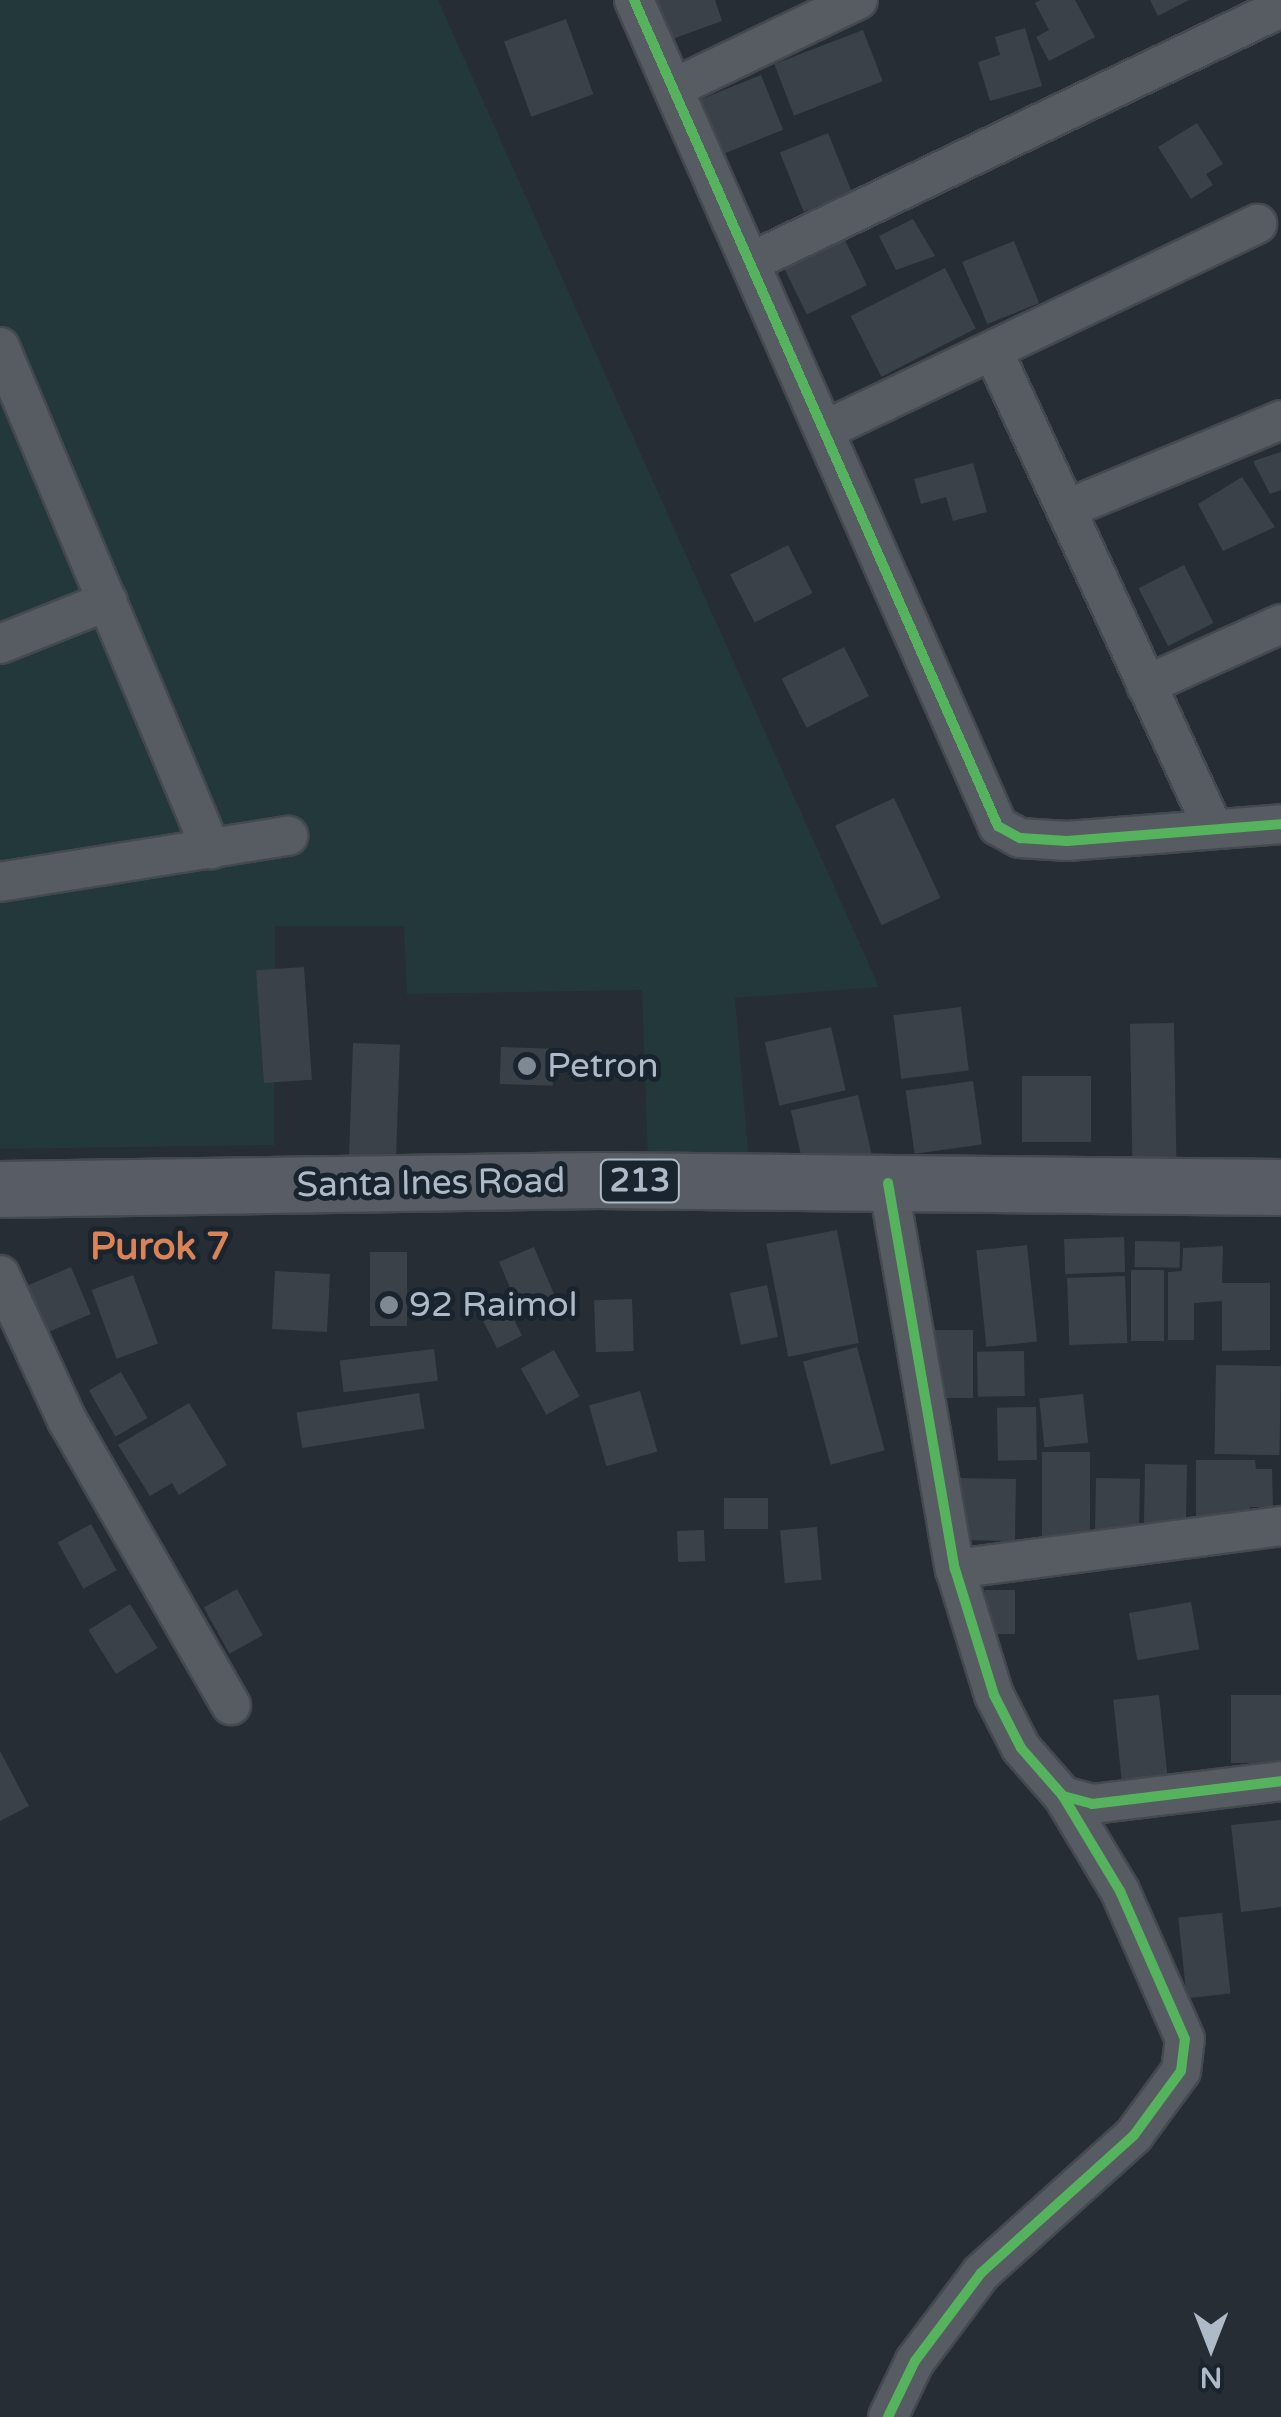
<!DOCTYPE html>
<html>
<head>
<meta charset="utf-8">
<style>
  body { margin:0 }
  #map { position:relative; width:1281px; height:2417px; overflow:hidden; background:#262d34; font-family:"Varela Round",sans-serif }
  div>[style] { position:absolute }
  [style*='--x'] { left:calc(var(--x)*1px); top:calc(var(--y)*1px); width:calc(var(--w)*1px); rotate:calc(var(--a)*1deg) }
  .green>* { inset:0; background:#23383a }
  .building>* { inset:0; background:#3b4148; transform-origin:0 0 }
  .roads { filter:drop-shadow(2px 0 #44494f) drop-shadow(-2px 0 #44494f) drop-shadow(0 2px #44494f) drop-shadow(0 -2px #44494f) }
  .street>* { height:38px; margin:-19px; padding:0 19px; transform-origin:19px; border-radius:19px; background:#565c62 }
  .primary>* { height:55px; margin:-27.5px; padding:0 27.5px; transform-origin:27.5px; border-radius:27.5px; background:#585d65 }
  .cycleway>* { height:10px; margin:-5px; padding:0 5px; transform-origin:5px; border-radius:5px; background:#56b35d }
  .dots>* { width:28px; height:28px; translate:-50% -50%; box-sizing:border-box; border:5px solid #19242f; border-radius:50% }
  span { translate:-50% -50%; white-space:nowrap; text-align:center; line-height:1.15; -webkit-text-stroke:10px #19242f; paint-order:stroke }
  .shield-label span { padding:2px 8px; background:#19242f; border:2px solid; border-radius:8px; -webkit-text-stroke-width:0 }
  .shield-label { font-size:32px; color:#aebac7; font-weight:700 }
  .poi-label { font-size:35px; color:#aebac7 }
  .left { translate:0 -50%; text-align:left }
  .street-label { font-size:35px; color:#aebac7 }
  .neighbourhood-label { font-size:38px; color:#d98357; font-weight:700 }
  .north { position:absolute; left:1161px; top:2297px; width:100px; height:100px; -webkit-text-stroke:8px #19242f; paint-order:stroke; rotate:180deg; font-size:28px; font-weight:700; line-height:40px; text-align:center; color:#aebac7 }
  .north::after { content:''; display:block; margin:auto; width:35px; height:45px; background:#aebac7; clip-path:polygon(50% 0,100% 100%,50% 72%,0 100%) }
</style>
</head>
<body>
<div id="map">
  <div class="green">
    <i style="clip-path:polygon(0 0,438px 0,879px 987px,735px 998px,749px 1162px,648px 1161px,642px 990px,407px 994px,404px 926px,275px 926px,274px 1145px,0 1149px)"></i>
  </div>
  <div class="building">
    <i style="clip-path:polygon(648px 0,715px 0,722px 21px,664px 42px)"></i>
    <i style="clip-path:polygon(1041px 0,1075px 0,1095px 37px,1049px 61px,1036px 37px,1049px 30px,1035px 3px)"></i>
    <i style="clip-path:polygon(1150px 0,1189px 0,1158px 16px)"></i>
    <i style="left:566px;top:19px;width:80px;height:66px;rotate:70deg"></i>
    <i style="clip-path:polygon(1025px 28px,1042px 86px,990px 101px,978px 62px,1000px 55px,995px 37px)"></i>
    <i style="left:863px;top:30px;width:55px;height:95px;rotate:69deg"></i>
    <i style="left:761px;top:75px;width:59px;height:68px;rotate:68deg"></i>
    <i style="clip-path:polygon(1197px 123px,1223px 164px,1206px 174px,1213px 185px,1191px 199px,1158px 147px)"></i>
    <i style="left:828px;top:133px;width:64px;height:52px;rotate:68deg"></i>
    <i style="clip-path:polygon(913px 219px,935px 256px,896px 270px,879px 236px)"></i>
    <i style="left:842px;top:234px;width:57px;height:67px;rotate:64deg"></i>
    <i style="left:1014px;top:241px;width:67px;height:56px;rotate:68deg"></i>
    <i style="left:945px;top:268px;width:68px;height:106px;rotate:63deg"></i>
    <i style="clip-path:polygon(1281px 452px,1281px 490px,1270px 494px,1253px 461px)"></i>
    <i style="clip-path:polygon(973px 463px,987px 512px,953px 521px,946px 497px,921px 504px,914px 479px)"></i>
    <i style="clip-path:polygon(1242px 477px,1275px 527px,1223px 551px,1198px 504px)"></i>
    <i style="left:788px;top:545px;width:54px;height:65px;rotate:63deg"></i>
    <i style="left:1184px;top:565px;width:65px;height:51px;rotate:63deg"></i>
    <i style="left:844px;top:647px;width:55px;height:70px;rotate:63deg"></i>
    <i style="left:894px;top:798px;width:110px;height:65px;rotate:65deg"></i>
    <i style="left:304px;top:967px;width:113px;height:48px;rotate:86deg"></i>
    <i style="left:961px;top:1007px;width:64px;height:68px;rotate:83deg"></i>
    <i style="left:1174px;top:1023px;width:137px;height:44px;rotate:89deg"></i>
    <i style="left:831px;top:1027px;width:65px;height:68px;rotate:77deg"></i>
    <i style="left:353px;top:1043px;width:47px;height:114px;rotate:2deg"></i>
    <i style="left:501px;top:1047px;width:53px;height:37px;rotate:2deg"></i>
    <i style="left:1022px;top:1076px;width:69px;height:66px"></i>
    <i style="left:973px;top:1081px;width:64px;height:68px;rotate:82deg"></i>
    <i style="left:858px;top:1095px;width:65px;height:69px;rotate:77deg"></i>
    <i style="left:837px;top:1230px;width:115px;height:72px;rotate:79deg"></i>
    <i style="left:1124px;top:1237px;width:35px;height:60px;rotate:88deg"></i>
    <i style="left:1135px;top:1241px;width:45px;height:26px;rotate:1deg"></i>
    <i style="left:1027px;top:1245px;width:97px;height:51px;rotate:84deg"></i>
    <i style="clip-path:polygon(1223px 1246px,1222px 1283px,1270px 1283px,1270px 1350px,1222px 1351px,1222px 1301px,1194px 1303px,1194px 1340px,1168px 1340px,1168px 1272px,1182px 1271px,1183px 1248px)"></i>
    <i style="left:534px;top:1247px;width:52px;height:38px;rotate:67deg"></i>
    <i style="left:370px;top:1252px;width:37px;height:74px"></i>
    <i style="left:71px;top:1267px;width:51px;height:48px;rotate:67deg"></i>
    <i style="left:1164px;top:1270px;width:71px;height:33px;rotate:90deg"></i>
    <i style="left:330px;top:1274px;width:58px;height:55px;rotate:93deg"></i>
    <i style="left:133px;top:1275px;width:73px;height:44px;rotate:70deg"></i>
    <i style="left:1125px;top:1276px;width:67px;height:58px;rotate:88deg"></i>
    <i style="left:767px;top:1285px;width:53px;height:38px;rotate:78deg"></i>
    <i style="left:632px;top:1299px;width:52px;height:38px;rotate:88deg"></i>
    <i style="left:508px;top:1308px;width:31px;height:28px;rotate:63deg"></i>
    <i style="left:925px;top:1330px;width:48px;height:68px"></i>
    <i style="left:857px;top:1347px;width:107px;height:56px;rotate:75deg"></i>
    <i style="left:434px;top:1349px;width:32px;height:95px;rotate:83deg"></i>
    <i style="left:554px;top:1350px;width:53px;height:38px;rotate:61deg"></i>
    <i style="left:1024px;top:1351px;width:45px;height:47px;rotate:89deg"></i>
    <i style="left:1216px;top:1365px;width:65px;height:89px;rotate:1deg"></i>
    <i style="left:121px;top:1372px;width:53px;height:37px;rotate:60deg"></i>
    <i style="left:640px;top:1391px;width:63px;height:53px;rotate:74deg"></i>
    <i style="left:419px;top:1393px;width:36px;height:124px;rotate:81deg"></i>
    <i style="left:1083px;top:1394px;width:49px;height:44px;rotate:84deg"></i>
    <i style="clip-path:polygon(189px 1403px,227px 1465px,179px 1495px,172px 1483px,150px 1496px,118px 1445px)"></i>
    <i style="left:1036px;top:1407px;width:53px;height:39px;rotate:89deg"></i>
    <i style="left:1042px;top:1452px;width:48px;height:95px"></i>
    <i style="clip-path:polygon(1196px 1460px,1255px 1460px,1256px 1469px,1272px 1469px,1273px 1507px,1250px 1507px,1250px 1524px,1196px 1525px)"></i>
    <i style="left:1145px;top:1464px;width:42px;height:67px;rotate:1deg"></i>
    <i style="left:957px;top:1478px;width:59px;height:62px;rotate:1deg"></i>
    <i style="left:1096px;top:1478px;width:44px;height:55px;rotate:1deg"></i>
    <i style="left:768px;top:1498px;width:31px;height:44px;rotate:90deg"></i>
    <i style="left:91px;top:1524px;width:53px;height:38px;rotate:61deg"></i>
    <i style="left:817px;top:1527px;width:53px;height:37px;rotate:85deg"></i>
    <i style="left:704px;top:1530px;width:31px;height:27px;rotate:88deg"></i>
    <i style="left:237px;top:1589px;width:53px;height:38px;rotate:61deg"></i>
    <i style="left:985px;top:1590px;width:30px;height:44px"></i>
    <i style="left:1191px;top:1602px;width:48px;height:63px;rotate:80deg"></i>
    <i style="left:130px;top:1604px;width:52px;height:49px;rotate:58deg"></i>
    <i style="left:1159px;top:1695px;width:83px;height:46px;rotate:84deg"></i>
    <i style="left:1281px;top:1695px;width:68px;height:50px;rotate:90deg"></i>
    <i style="clip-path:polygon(0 1751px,29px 1806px,0 1821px)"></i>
    <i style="clip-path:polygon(1281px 1820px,1281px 1907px,1241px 1912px,1231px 1825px)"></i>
    <i style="left:1222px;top:1913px;width:81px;height:44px;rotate:84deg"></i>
  </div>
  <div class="roads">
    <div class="street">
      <i style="--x:634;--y:0;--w:903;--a:66.22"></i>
      <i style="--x:998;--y:826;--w:25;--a:29"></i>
      <i style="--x:1020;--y:838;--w:47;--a:3.7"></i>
      <i style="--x:1067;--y:841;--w:215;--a:-4.5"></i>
      <i style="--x:674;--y:88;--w:204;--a:-25.6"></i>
      <i style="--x:751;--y:262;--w:588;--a:-25.61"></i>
      <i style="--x:0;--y:347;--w:545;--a:67.2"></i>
      <i style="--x:993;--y:351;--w:525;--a:65.24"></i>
      <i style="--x:825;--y:430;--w:479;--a:-25.5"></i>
      <i style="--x:1069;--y:508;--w:230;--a:-22.5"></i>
      <i style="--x:0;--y:644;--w:116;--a:-21.7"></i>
      <i style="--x:1146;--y:685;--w:148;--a:-24.3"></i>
      <i style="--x:0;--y:882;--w:292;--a:-9.1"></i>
      <i style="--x:888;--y:1183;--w:392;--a:80.2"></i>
      <i style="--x:955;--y:1569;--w:132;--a:72.8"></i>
      <i style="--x:994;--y:1695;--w:59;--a:63"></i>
      <i style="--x:1021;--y:1748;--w:64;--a:48.8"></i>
      <i style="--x:1063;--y:1796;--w:30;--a:15"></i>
      <i style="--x:1092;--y:1804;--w:190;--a:-6.9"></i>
      <i style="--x:0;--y:1275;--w:160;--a:65.2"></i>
      <i style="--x:67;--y:1420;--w:329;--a:60.1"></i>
      <i style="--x:955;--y:1569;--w:329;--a:-7.5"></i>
      <i style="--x:888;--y:2417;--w:62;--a:-64.3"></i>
      <i style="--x:915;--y:2361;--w:110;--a:-53.1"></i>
      <i style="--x:981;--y:2273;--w:206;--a:-42"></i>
      <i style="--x:1134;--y:2135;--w:79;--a:-53.7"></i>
      <i style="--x:1181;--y:2071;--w:32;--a:-83"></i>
      <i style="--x:1185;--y:2039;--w:162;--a:-113.7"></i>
      <i style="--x:1120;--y:1891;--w:111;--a:-121"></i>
    </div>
    <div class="primary">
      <i style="--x:0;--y:1189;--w:598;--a:-0.86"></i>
      <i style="--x:598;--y:1180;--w:683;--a:0.59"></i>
    </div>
  </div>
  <div class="cycleway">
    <i style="--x:634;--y:0;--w:903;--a:66.22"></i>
    <i style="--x:998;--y:826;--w:25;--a:29"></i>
    <i style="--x:1020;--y:838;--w:47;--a:3.7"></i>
    <i style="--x:1067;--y:841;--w:215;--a:-4.5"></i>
    <i style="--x:888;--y:1183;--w:392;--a:80.2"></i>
    <i style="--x:955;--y:1569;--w:132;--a:72.8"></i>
    <i style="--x:994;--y:1695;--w:59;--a:63"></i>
    <i style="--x:1021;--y:1748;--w:64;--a:48.8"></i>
    <i style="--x:1063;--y:1796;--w:30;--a:15"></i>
    <i style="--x:1092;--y:1804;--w:190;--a:-6.9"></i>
    <i style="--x:888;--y:2417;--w:62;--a:-64.3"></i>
    <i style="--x:915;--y:2361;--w:110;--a:-53.1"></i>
    <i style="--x:981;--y:2273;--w:206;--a:-42"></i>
    <i style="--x:1134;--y:2135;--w:79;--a:-53.7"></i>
    <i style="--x:1181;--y:2071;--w:32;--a:-83"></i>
    <i style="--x:1185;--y:2039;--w:162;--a:-113.7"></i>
    <i style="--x:1120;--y:1891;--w:111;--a:-121"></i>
  </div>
  <div class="dots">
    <i style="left:527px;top:1066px;background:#7e8994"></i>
    <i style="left:389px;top:1305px;background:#7e8994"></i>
  </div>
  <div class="shield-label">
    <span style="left:640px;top:1181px">213</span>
  </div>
  <div class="poi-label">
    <span class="left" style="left:547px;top:1066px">Petron</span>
    <span class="left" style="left:409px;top:1305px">92 Raimol</span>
  </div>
  <div class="street-label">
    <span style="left:431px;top:1183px;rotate:-1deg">Santa Ines Road</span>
  </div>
  <div class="neighbourhood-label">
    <span style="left:160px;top:1248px">Purok 7</span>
  </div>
  <div class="north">N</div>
</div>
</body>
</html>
